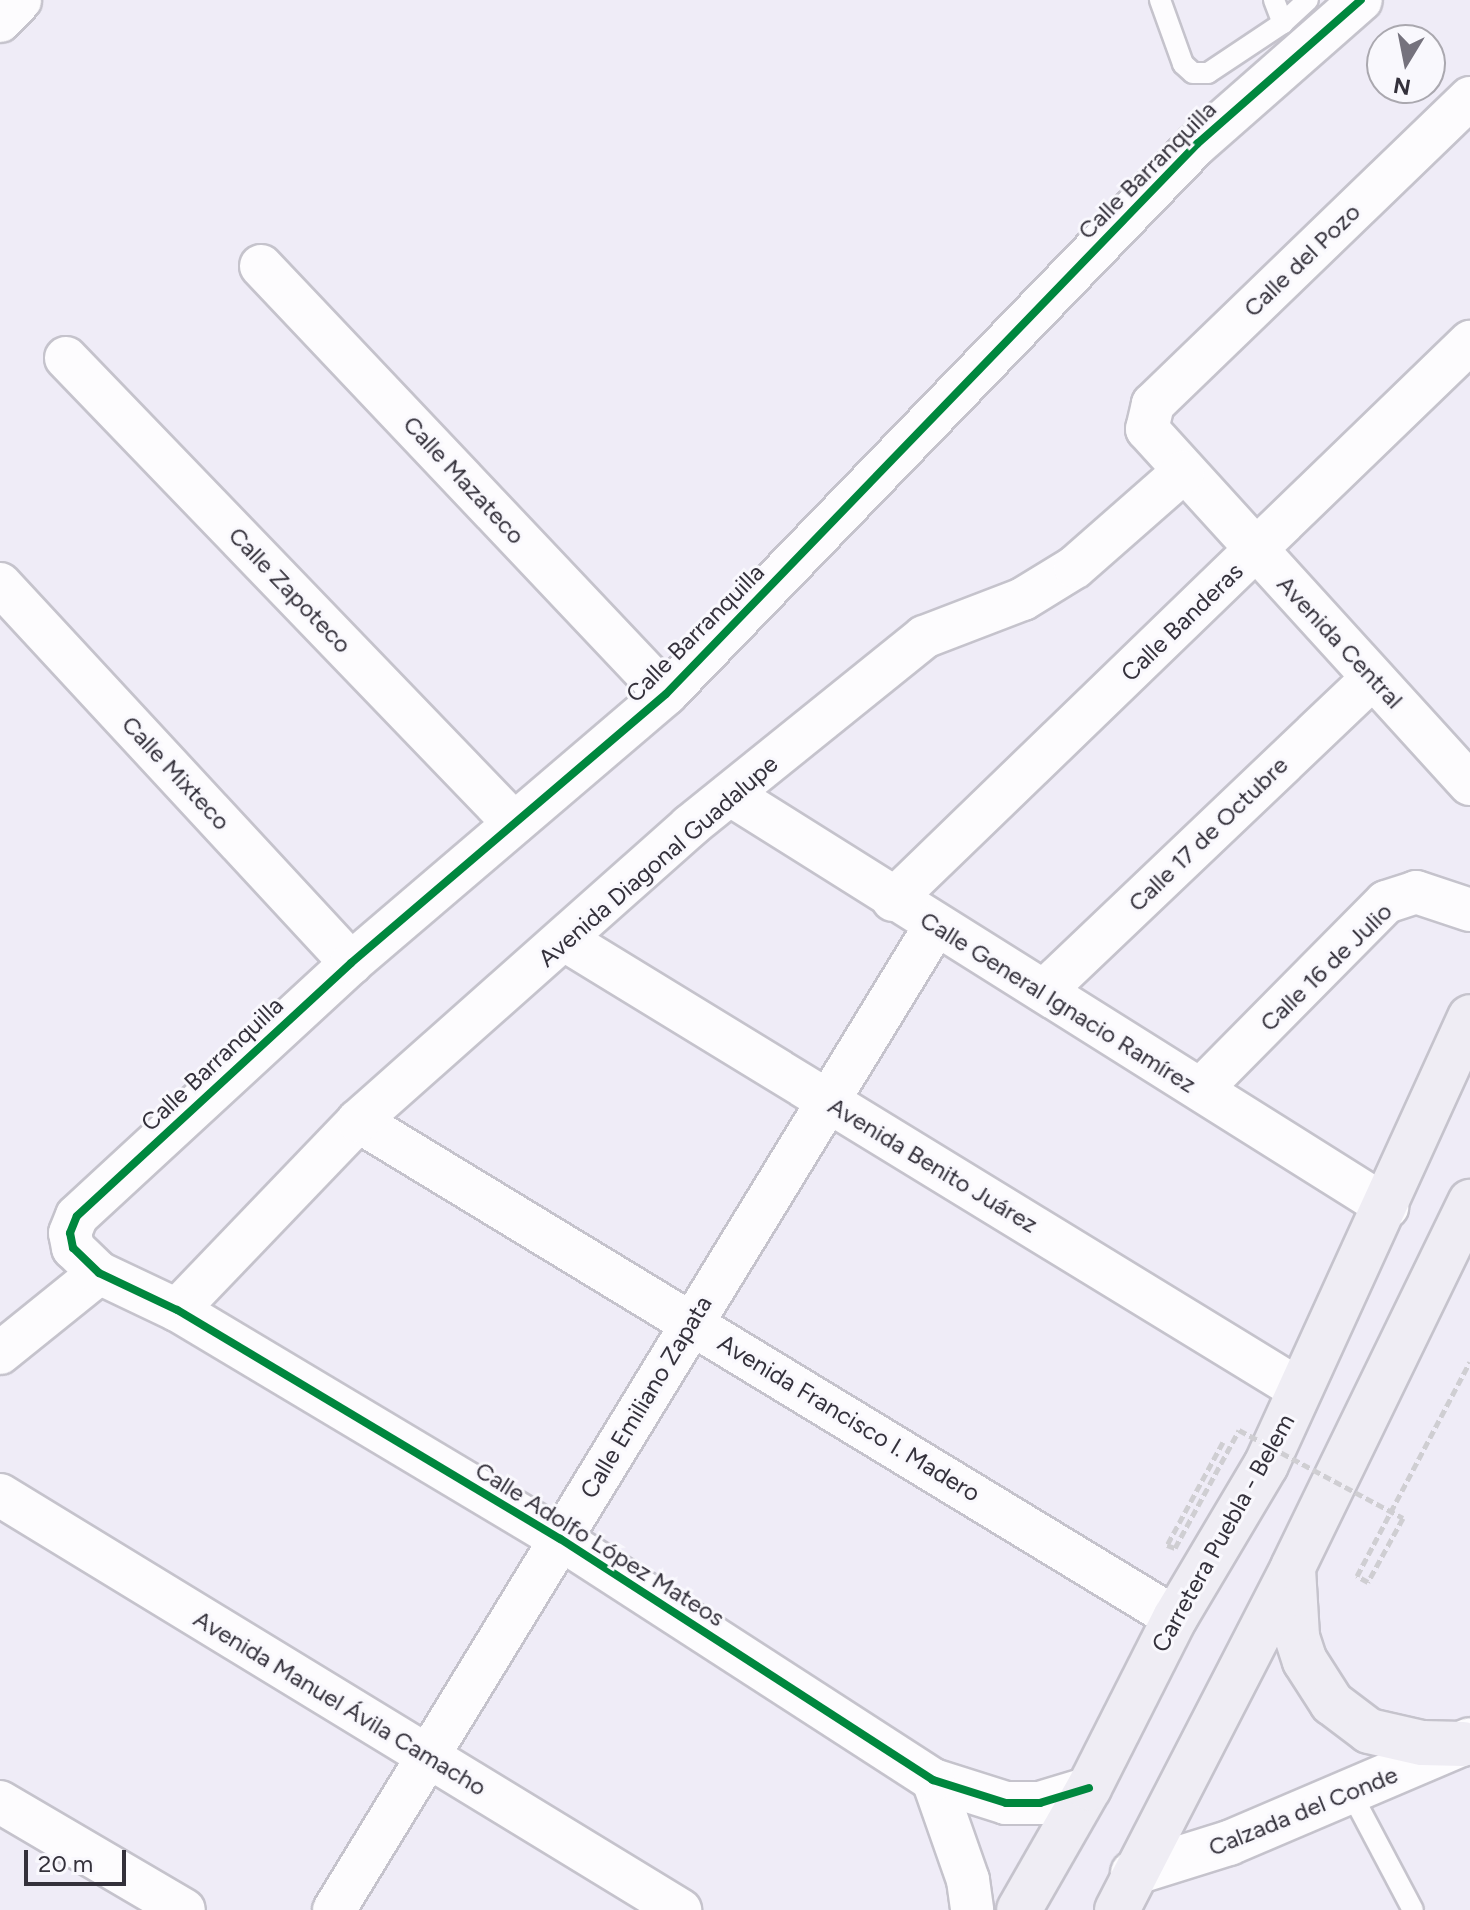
<!DOCTYPE html>
<html>
<head>
<meta charset="utf-8">
<style>
  body { margin:0 }
  #map { position:relative; width:1470px; height:1910px; overflow:hidden; background:#efecf7; font-family:Figtree,sans-serif }
  div>[style] { position:absolute }
  [style*='--x'] { left:calc(var(--x)*1px); top:calc(var(--y)*1px); width:calc(var(--w)*1px); rotate:calc(var(--a)*1deg) }
  .path>* { height:5px; margin-top:-2.5px; transform-origin:0; background:repeating-linear-gradient(90deg,#cfced2 0 8px,transparent 0 12px) }
  .roads { filter:drop-shadow(2px 0 #c5c3cc) drop-shadow(-2px 0 #c5c3cc) drop-shadow(0 2px #c5c3cc) drop-shadow(0 -2px #c5c3cc) }
  .lane>* { height:20px; margin:-10px; padding:0 10px; transform-origin:10px; border-radius:10px; background:#fdfcfe }
  .street>* { height:42px; margin:-21px; padding:0 21px; transform-origin:21px; border-radius:21px; background:#fdfcfe }
  .secondary>* { height:44px; margin:-22px; padding:0 22px; transform-origin:22px; border-radius:22px; background:#fdfcfe }
  .primary>* { height:44px; margin:-22px; padding:0 22px; transform-origin:22px; border-radius:22px; background:#efedf4 }
  .path-bridge>* { height:5px; margin-top:-2.5px; transform-origin:0; background:repeating-linear-gradient(90deg,#cfced2 0 8px,transparent 0 12px) }
  .cycleway>* { height:8px; margin:-4px; padding:0 4px; transform-origin:4px; border-radius:4px; background:#00873e }
  span { translate:-50% -50%; white-space:nowrap; text-align:center; line-height:1.15; -webkit-text-stroke:6px #f9f8fd; paint-order:stroke }
  .street-label { font-size:24px; color:#34313b }
  .north { position:absolute; left:1366px; top:24px; width:80px; height:80px; box-sizing:border-box; background:#f9f8fd; border:2px solid #aaa8af; border-radius:50%; rotate:190deg; font-size:22px; font-weight:700; line-height:32px; text-align:center; color:#34313b }
  .north::after { content:''; display:block; margin:auto; width:28px; height:36px; background:#75727d; clip-path:polygon(50% 0,100% 100%,50% 72%,0 100%) }
  .scale { position:absolute; left:24px; top:1850px; width:102px; height:36px; box-sizing:border-box; border:4px solid #34313b; border-top:0; padding-left:10px; font-size:24px; line-height:28px; white-space:nowrap; color:#34313b; -webkit-text-stroke:6px #f9f8fd; paint-order:stroke }
</style>
</head>
<body>
<div id="map">
  <div class="path">
    <i style="--x:1403;--y:1518;--w:73;--a:118.7"></i>
    <i style="--x:1368;--y:1582;--w:13;--a:-151"></i>
    <i style="--x:1357;--y:1576;--w:242;--a:-62.2"></i>
  </div>
  <div class="roads">
    <div class="lane">
      <i style="--x:1160;--y:0;--w:68;--a:70.2"></i>
      <i style="--x:1183;--y:64;--w:13;--a:42"></i>
      <i style="--x:1193;--y:73;--w:15;--a:0"></i>
      <i style="--x:1208;--y:73;--w:90;--a:-33.7"></i>
      <i style="--x:1283;--y:23;--w:34;--a:-43"></i>
      <i style="--x:1274;--y:0;--w:25;--a:69"></i>
      <i style="--x:1351;--y:1793;--w:132;--a:62.1"></i>
    </div>
    <div class="street">
      <i style="--x:0;--y:21;--w:29;--a:-46"></i>
      <i style="--x:1470;--y:98;--w:441;--a:136"></i>
      <i style="--x:1153;--y:404;--w:26;--a:103"></i>
      <i style="--x:1147;--y:429;--w:480;--a:47.7"></i>
      <i style="--x:261;--y:266;--w:589;--a:46.58"></i>
      <i style="--x:66;--y:358;--w:646;--a:46.07"></i>
      <i style="--x:0;--y:584;--w:517;--a:47.2"></i>
      <i style="--x:731;--y:795;--w:775;--a:32.13"></i>
      <i style="--x:893;--y:900;--w:803;--a:-44.04"></i>
      <i style="--x:565;--y:940;--w:862;--a:31.48"></i>
      <i style="--x:1044;--y:991;--w:454;--a:-43.6"></i>
      <i style="--x:1201;--y:1089;--w:263;--a:-45.3"></i>
      <i style="--x:1386;--y:902;--w:32;--a:-18"></i>
      <i style="--x:1416;--y:892;--w:57;--a:18.4"></i>
      <i style="--x:358;--y:1121;--w:956;--a:31.31"></i>
      <i style="--x:177;--y:1310;--w:262;--a:-46.2"></i>
      <i style="--x:358;--y:1121;--w:444;--a:-41.6"></i>
      <i style="--x:690;--y:826;--w:301;--a:-38.9"></i>
      <i style="--x:924;--y:637;--w:106;--a:-21"></i>
      <i style="--x:1023;--y:599;--w:61;--a:-31.6"></i>
      <i style="--x:1075;--y:567;--w:144;--a:-41.3"></i>
      <i style="--x:0;--y:1353;--w:127;--a:-38.9"></i>
      <i style="--x:0;--y:1495;--w:797;--a:31.4"></i>
      <i style="--x:933;--y:1780;--w:106;--a:70.7"></i>
      <i style="--x:968;--y:1880;--w:30;--a:82"></i>
      <i style="--x:1089;--y:1788;--w:51;--a:163"></i>
      <i style="--x:1040;--y:1803;--w:34;--a:180"></i>
      <i style="--x:1006;--y:1803;--w:77;--a:-162.5"></i>
      <i style="--x:933;--y:1780;--w:444;--a:-147.1"></i>
      <i style="--x:560;--y:1539;--w:446;--a:-149.1"></i>
      <i style="--x:177;--y:1310;--w:86;--a:-154.6"></i>
      <i style="--x:99;--y:1273;--w:36;--a:-136"></i>
      <i style="--x:73;--y:1248;--w:15;--a:-101"></i>
      <i style="--x:70;--y:1233;--w:18;--a:-68"></i>
      <i style="--x:77;--y:1216;--w:373;--a:-42.7"></i>
      <i style="--x:351;--y:963;--w:414;--a:-40.5"></i>
      <i style="--x:666;--y:694;--w:765;--a:-46.01"></i>
      <i style="--x:1197;--y:144;--w:218;--a:-41.3"></i>
      <i style="--x:0;--y:1802;--w:213;--a:30.4"></i>
      <i style="--x:334;--y:1910;--w:1153;--a:-58.58"></i>
    </div>
    <div class="secondary">
      <i style="--x:1133;--y:1873;--w:101;--a:-17.4"></i>
      <i style="--x:1229;--y:1843;--w:262;--a:-23.1"></i>
    </div>
    <div class="primary">
      <i style="--x:1293;--y:1569;--w:68;--a:86.6"></i>
      <i style="--x:1297;--y:1637;--w:25;--a:72"></i>
      <i style="--x:1305;--y:1661;--w:50;--a:57.3"></i>
      <i style="--x:1332;--y:1703;--w:46;--a:37.1"></i>
      <i style="--x:1369;--y:1731;--w:54;--a:12.8"></i>
      <i style="--x:1422;--y:1743;--w:41;--a:1.4"></i>
      <i style="--x:1019;--y:1910;--w:141;--a:-60.2"></i>
      <i style="--x:1089;--y:1788;--w:191;--a:-63.2"></i>
      <i style="--x:1175;--y:1618;--w:178;--a:-59.3"></i>
      <i style="--x:1266;--y:1465;--w:492;--a:-65.5"></i>
      <i style="--x:1117;--y:1910;--w:386;--a:-62.8"></i>
      <i style="--x:1293;--y:1567;--w:406;--a:-64.1"></i>
    </div>
  </div>
  <div class="path-bridge">
    <i style="--x:1223;--y:1442;--w:117;--a:118.5"></i>
    <i style="--x:1167;--y:1545;--w:9;--a:21"></i>
    <i style="--x:1175;--y:1548;--w:134;--a:-61.5"></i>
    <i style="--x:1239;--y:1430;--w:186;--a:28.2"></i>
  </div>
  <div class="cycleway">
    <i style="--x:1089;--y:1788;--w:51;--a:163"></i>
    <i style="--x:1040;--y:1803;--w:34;--a:180"></i>
    <i style="--x:1006;--y:1803;--w:77;--a:-162.5"></i>
    <i style="--x:933;--y:1780;--w:444;--a:-147.1"></i>
    <i style="--x:560;--y:1539;--w:446;--a:-149.1"></i>
    <i style="--x:177;--y:1310;--w:86;--a:-154.6"></i>
    <i style="--x:99;--y:1273;--w:36;--a:-136"></i>
    <i style="--x:73;--y:1248;--w:15;--a:-101"></i>
    <i style="--x:70;--y:1233;--w:18;--a:-68"></i>
    <i style="--x:77;--y:1216;--w:373;--a:-42.7"></i>
    <i style="--x:351;--y:963;--w:414;--a:-40.5"></i>
    <i style="--x:666;--y:694;--w:765;--a:-46.01"></i>
    <i style="--x:1197;--y:144;--w:218;--a:-41.3"></i>
  </div>
  <div class="street-label">
    <span style="left:1147px;top:170px;rotate:-45deg">Calle Barranquilla</span>
    <span style="left:1302px;top:260px;rotate:-44deg">Calle del Pozo</span>
    <span style="left:464px;top:480px;rotate:47deg">Calle Mazateco</span>
    <span style="left:290px;top:590px;rotate:46deg">Calle Zapoteco</span>
    <span style="left:1182px;top:622px;rotate:-44deg">Calle Banderas</span>
    <span style="left:695px;top:633px;rotate:-45deg">Calle Barranquilla</span>
    <span style="left:1340px;top:642px;rotate:47deg">Avenida Central</span>
    <span style="left:176px;top:773px;rotate:47deg">Calle Mixteco</span>
    <span style="left:1208px;top:834px;rotate:-44deg">Calle 17 de Octubre</span>
    <span style="left:658px;top:861px;rotate:-41deg">Avenida Diagonal Guadalupe</span>
    <span style="left:1326px;top:967px;rotate:-44deg">Calle 16 de Julio</span>
    <span style="left:1058px;top:1002px;rotate:32deg">Calle General Ignacio Ramírez</span>
    <span style="left:212px;top:1064px;rotate:-43deg">Calle Barranquilla</span>
    <span style="left:933px;top:1165px;rotate:31deg">Avenida Benito Juárez</span>
    <span style="left:646px;top:1397px;rotate:-59deg">Calle Emiliano Zapata</span>
    <span style="left:849px;top:1418px;rotate:31deg">Avenida Francisco I. Madero</span>
    <span style="left:1223px;top:1533px;rotate:-61deg">Carretera Puebla - Belem</span>
    <span style="left:600px;top:1544px;rotate:32deg">Calle Adolfo López Mateos</span>
    <span style="left:340px;top:1703px;rotate:31deg">Avenida Manuel Ávila Camacho</span>
    <span style="left:1303px;top:1811px;rotate:-22deg">Calzada del Conde</span>
  </div>
  <div class="north">N</div>
  <div class="scale">20 m</div>
</div>
</body>
</html>
